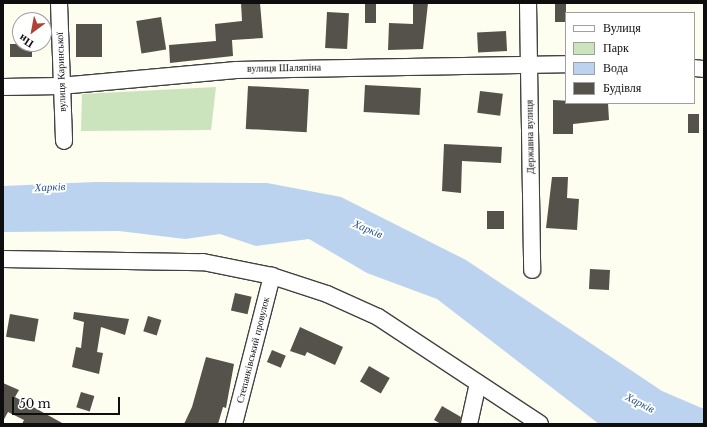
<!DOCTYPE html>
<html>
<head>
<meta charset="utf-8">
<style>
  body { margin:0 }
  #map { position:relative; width:707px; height:427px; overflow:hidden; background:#fdfdf0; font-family:"Libre Baskerville",serif }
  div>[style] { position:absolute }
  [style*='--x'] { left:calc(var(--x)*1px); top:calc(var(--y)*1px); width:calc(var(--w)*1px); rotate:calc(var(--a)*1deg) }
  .green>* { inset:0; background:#cce4bd }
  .water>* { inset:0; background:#bbd3ef }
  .building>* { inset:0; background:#55514b; transform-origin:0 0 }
  .roads { filter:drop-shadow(1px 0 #414141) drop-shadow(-1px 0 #414141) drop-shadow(0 1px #414141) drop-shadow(0 -1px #414141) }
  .minor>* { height:16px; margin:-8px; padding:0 8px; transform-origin:8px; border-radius:8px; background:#fff }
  span { translate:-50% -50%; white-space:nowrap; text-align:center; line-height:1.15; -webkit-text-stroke:4px #fff; paint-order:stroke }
  .street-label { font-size:10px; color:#0e0e0e }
  .water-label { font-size:11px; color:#255291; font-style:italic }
  .frame { position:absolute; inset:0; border:4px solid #0e0e0e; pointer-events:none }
  .legend { position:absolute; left:565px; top:12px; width:130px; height:92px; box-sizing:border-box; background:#fff; border:1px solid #9f9f9f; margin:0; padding:5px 7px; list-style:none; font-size:12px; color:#0e0e0e }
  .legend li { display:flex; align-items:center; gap:8px; height:20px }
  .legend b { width:20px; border:1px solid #9f9f9f }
  .north { position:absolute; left:12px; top:12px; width:40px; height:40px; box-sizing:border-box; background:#fff; border:1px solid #9f9f9f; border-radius:50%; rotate:212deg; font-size:11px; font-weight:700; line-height:16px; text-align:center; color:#0e0e0e }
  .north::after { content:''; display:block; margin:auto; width:14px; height:18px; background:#ae4236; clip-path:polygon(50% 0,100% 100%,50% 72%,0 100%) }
  .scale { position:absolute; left:12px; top:397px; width:108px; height:18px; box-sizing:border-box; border:2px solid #0e0e0e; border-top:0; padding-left:5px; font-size:12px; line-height:14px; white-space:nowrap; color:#0e0e0e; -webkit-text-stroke:3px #fff; paint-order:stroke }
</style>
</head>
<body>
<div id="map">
  <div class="green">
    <i style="clip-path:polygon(216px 87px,211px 130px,81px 131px,82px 94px)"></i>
  </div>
  <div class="water">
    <i style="clip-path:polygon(95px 182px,267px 183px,341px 197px,466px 260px,662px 391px,704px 409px,704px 424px,599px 424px,437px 299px,367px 273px,309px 239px,256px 246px,220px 234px,185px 239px,119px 231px,3px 232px,3px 186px)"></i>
  </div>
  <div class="building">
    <i style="clip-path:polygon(241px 3px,260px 3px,263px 38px,232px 40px,233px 56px,170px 63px,169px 45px,216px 41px,215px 24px,242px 21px)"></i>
    <i style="left:365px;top:3px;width:11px;height:20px"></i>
    <i style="clip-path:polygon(413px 3px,428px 3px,423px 49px,388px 50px,389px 23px,413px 24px)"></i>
    <i style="left:555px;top:3px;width:11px;height:19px"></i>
    <i style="left:327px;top:12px;width:22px;height:36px;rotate:3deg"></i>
    <i style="left:161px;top:17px;width:33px;height:25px;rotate:81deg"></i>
    <i style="left:76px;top:24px;width:26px;height:33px"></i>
    <i style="left:506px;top:31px;width:20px;height:29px;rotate:87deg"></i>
    <i style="left:10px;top:44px;width:22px;height:13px"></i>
    <i style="left:365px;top:85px;width:56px;height:27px;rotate:3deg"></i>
    <i style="left:248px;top:86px;width:61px;height:43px;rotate:3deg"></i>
    <i style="left:480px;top:91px;width:23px;height:22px;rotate:7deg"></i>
    <i style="clip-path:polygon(553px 100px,608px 103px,609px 120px,573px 124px,573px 134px,553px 134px)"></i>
    <i style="left:688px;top:114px;width:11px;height:19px"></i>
    <i style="clip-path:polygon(444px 144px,502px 147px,501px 163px,462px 161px,461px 193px,442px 191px)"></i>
    <i style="clip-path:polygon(552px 177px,568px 177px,567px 198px,579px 199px,577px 230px,546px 228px)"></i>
    <i style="left:487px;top:211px;width:17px;height:18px"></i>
    <i style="left:590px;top:269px;width:20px;height:20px;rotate:3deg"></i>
    <i style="left:235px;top:293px;width:17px;height:18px;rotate:13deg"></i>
    <i style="clip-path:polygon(74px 312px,129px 319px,125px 335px,101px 327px,97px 352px,103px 353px,99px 374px,72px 367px,76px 347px,81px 348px,84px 322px,73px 319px)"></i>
    <i style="left:10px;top:314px;width:29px;height:23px;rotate:10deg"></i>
    <i style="left:148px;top:316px;width:14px;height:16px;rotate:17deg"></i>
    <i style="clip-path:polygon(300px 327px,343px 347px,335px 365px,307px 352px,305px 356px,290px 351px)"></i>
    <i style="left:272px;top:350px;width:15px;height:13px;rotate:23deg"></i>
    <i style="clip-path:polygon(206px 357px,234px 364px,226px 408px,223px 407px,218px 424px,184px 424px,192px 407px)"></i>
    <i style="left:369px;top:366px;width:24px;height:18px;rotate:30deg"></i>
    <i style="clip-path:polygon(3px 383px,19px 390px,15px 397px,64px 424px,22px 424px,24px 420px,8px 412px,3px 421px)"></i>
    <i style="left:81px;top:392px;width:14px;height:16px;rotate:17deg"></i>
    <i style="clip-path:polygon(442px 406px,461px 417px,460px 424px,441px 424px,434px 420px)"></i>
  </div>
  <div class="roads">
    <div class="minor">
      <i style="--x:59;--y:3;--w:138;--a:87.9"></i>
      <i style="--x:528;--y:3;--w:267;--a:89.1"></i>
      <i style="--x:694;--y:68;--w:10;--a:6"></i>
      <i style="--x:3;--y:87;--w:57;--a:-1"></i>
      <i style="--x:60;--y:86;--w:177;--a:-5.2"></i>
      <i style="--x:236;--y:70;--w:330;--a:-1"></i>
      <i style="--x:3;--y:259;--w:200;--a:0.9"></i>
      <i style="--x:203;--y:262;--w:70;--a:11.5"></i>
      <i style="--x:272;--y:276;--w:58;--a:18.1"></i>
      <i style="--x:327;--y:294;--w:56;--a:24.3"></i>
      <i style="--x:378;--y:317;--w:194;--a:33.4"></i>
      <i style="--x:234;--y:424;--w:153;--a:-75.6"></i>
      <i style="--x:469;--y:424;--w:42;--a:-77.6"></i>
    </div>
  </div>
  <div class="street-label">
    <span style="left:284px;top:68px;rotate:-1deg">вулиця Шаляпіна</span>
    <span style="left:61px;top:72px;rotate:-92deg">вулиця Каринської</span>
    <span style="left:530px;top:137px;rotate:-91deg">Державна вулиця</span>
    <span style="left:253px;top:350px;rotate:-76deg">Степанківський провулок</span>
  </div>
  <div class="water-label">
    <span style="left:50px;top:187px;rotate:-2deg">Харків</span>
    <span style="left:368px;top:229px;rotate:23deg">Харків</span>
    <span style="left:640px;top:403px;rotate:27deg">Харків</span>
  </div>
  <div class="frame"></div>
  <ul class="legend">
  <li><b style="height:5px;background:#fff"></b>Вулиця</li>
  <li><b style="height:11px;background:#cce4bd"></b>Парк</li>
  <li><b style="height:11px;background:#bbd3ef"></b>Вода</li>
  <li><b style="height:11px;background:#55514b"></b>Будівля</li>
  </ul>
  <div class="north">Пн</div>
  <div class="scale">50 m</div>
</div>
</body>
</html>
